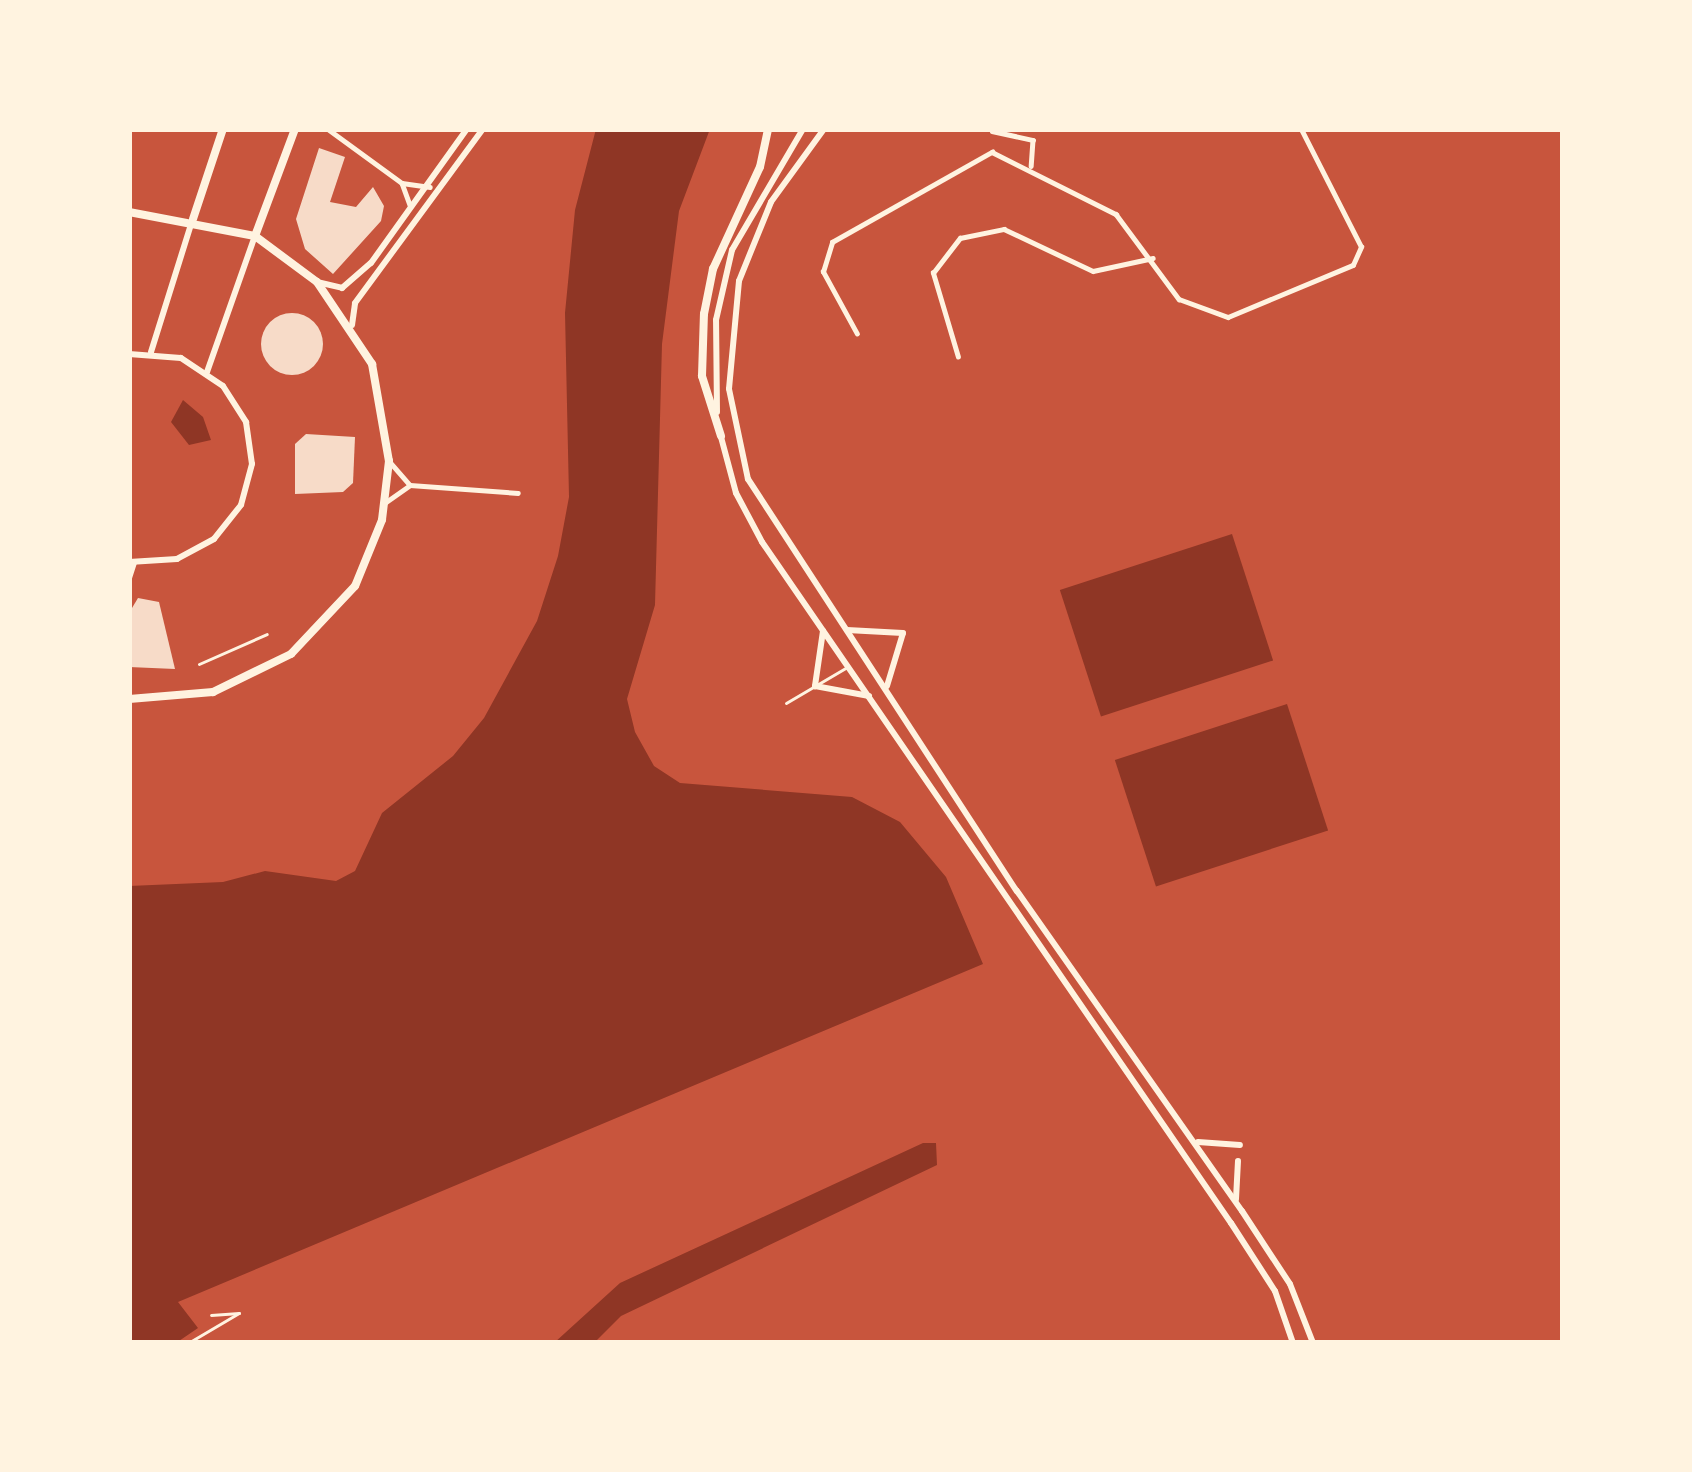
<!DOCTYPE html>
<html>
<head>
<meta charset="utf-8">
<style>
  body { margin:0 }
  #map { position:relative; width:1692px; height:1472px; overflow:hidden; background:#c8553d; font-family:"Fira Sans",sans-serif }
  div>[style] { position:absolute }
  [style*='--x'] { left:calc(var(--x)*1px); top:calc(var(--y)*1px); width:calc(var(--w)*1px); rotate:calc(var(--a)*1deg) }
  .water>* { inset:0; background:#8f3625; transform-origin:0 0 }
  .building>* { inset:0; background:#f7dbc8 }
  .round { border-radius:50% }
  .service>* { height:3px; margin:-1.5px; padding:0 1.5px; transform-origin:1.5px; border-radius:1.5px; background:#fff3e0 }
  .pedestrian>* { height:3px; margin:-1.5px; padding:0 1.5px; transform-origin:1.5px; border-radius:1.5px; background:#fff3e0 }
  .minor>* { height:4.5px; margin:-2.25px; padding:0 2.25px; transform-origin:2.25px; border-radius:2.25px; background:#fff3e0 }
  .tertiary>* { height:6px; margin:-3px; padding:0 3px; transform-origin:3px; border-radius:3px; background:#fff3e0 }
  .secondary>* { height:6px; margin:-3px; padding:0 3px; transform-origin:3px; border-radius:3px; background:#fff3e0 }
  .primary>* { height:8px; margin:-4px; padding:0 4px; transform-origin:4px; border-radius:4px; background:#fff3e0 }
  span { translate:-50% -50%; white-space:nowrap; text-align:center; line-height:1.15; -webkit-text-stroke:12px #fff3e0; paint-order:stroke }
  .frame { position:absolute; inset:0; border:132px solid #fff3e0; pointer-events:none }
</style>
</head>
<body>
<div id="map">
  <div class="water">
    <i style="clip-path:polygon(596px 129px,710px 129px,679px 211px,662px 344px,655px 605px,627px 699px,635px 732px,654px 766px,680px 783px,852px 797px,900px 822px,946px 877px,983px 964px,178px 1302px,198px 1328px,176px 1343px,129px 1343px,129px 886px,223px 882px,265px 871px,336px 881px,355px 871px,382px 813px,453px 756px,484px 718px,537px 621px,558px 556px,569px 497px,565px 313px,575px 210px)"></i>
    <i style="clip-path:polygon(183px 400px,203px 417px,211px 440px,189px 445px,171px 422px)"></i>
    <i style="left:1232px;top:534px;width:133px;height:181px;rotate:72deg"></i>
    <i style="left:1287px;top:704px;width:133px;height:181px;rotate:72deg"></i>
    <i style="clip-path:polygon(923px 1143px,936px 1143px,937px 1165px,621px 1316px,594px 1343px,554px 1343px,620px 1283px)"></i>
  </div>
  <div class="building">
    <i style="clip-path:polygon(319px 148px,345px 157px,330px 202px,356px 207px,373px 187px,384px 206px,381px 221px,333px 274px,305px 249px,296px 219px)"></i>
    <i class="round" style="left:261px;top:313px;width:62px;height:62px"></i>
    <i style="clip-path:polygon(306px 434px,355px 437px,353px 483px,343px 492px,295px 494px,295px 444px)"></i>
    <i style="clip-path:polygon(138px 598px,159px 602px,175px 669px,129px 667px,129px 613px)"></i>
  </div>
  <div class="service">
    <i style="--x:786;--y:703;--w:71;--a:-30.5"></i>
  </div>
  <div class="pedestrian">
    <i style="--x:199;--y:664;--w:74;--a:-23.8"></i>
    <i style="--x:188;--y:1343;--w:59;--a:-30.5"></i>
    <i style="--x:239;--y:1313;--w:28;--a:176"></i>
  </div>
  <div class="minor">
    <i style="--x:328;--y:129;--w:92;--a:36.1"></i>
    <i style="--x:402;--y:183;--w:28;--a:8"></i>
    <i style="--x:992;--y:131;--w:42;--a:12.4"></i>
    <i style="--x:1033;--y:140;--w:26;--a:94"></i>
    <i style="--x:402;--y:183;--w:23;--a:70"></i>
    <i style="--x:857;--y:334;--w:71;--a:-118.7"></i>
    <i style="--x:823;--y:272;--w:31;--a:-73"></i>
    <i style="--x:832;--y:242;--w:184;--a:-29.4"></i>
    <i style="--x:992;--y:152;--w:139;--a:26.6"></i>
    <i style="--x:1116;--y:214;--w:106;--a:53.5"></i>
    <i style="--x:1179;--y:299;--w:52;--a:20.2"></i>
    <i style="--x:1228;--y:317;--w:135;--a:-22.6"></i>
    <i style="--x:1353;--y:265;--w:20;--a:-66"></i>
    <i style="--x:1361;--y:247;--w:132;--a:-117"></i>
    <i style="--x:958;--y:357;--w:88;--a:-106.6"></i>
    <i style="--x:933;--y:273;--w:44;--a:-52.4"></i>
    <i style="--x:960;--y:238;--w:45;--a:-11.6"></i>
    <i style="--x:1004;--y:229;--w:98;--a:25.3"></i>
    <i style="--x:1093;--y:271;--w:61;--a:-12.2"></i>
    <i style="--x:390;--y:462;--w:30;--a:49"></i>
    <i style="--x:386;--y:502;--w:29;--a:-35"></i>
    <i style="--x:410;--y:485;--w:108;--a:4.2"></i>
  </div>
  <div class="tertiary">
    <i style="--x:151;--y:352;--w:134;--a:-72.6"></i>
    <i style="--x:129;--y:354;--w:52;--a:4.4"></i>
    <i style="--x:181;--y:358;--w:50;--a:33.7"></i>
    <i style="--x:223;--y:386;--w:43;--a:57.4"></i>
    <i style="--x:246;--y:422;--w:42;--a:81.9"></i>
    <i style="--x:252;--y:464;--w:42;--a:105"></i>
    <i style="--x:241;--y:505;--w:43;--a:128.5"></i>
    <i style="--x:214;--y:539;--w:42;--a:151.6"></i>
    <i style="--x:177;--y:559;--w:48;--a:176.4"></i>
    <i style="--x:207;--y:372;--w:144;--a:-70.6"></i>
    <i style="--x:129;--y:578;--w:16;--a:-72"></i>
  </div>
  <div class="secondary">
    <i style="--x:824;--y:129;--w:90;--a:126"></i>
    <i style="--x:771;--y:202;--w:85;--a:112.1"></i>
    <i style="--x:739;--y:281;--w:108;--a:95.3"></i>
    <i style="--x:729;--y:389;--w:92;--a:78.1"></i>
    <i style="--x:748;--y:479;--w:492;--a:56.9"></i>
    <i style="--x:1017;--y:891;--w:391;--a:54.9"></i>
    <i style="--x:1242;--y:1211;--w:87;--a:56.7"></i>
    <i style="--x:1290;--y:1284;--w:63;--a:68.7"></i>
    <i style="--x:317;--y:282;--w:26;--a:13"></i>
    <i style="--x:342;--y:288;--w:38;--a:-41"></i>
    <i style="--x:371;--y:263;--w:165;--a:-54.4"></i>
    <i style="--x:352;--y:325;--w:22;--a:-82"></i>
    <i style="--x:355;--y:303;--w:216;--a:-53.7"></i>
    <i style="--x:717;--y:412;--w:92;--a:-90.6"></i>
    <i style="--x:716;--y:320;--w:72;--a:-77.1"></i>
    <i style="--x:732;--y:250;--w:140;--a:-59.6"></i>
    <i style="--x:721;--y:437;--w:58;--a:75"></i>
    <i style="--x:736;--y:493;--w:55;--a:62"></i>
    <i style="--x:762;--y:542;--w:827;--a:55.45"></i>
    <i style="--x:1231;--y:1223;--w:81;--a:57.1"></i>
    <i style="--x:1275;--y:1291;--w:55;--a:70.9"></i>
    <i style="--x:847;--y:630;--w:56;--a:3.1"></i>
    <i style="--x:823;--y:631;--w:56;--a:98.3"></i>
    <i style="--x:815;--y:686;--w:55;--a:10.5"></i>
    <i style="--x:887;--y:686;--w:55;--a:-73.2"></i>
    <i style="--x:1198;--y:1142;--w:42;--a:4.1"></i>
    <i style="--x:1236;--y:1199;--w:38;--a:-87"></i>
  </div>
  <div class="primary">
    <i style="--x:129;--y:212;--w:128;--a:10.8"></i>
    <i style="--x:255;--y:236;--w:77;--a:36.6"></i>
    <i style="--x:317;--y:282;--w:99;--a:56.1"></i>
    <i style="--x:372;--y:364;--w:98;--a:80.1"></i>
    <i style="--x:389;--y:461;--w:59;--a:96.8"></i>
    <i style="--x:382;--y:520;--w:71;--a:112.2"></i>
    <i style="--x:355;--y:586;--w:93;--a:133.3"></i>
    <i style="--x:291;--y:654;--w:87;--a:154"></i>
    <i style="--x:213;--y:692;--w:84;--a:175.2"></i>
    <i style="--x:193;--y:219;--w:95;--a:-71.6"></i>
    <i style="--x:255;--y:236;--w:114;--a:-69.5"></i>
    <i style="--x:721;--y:436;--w:63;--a:-107.6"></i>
    <i style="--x:702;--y:376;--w:62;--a:-88.2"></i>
    <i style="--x:704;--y:314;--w:46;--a:-78.7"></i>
    <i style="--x:713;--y:269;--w:112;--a:-65.3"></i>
    <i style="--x:760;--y:167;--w:39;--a:-78"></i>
  </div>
  <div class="frame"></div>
</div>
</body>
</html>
